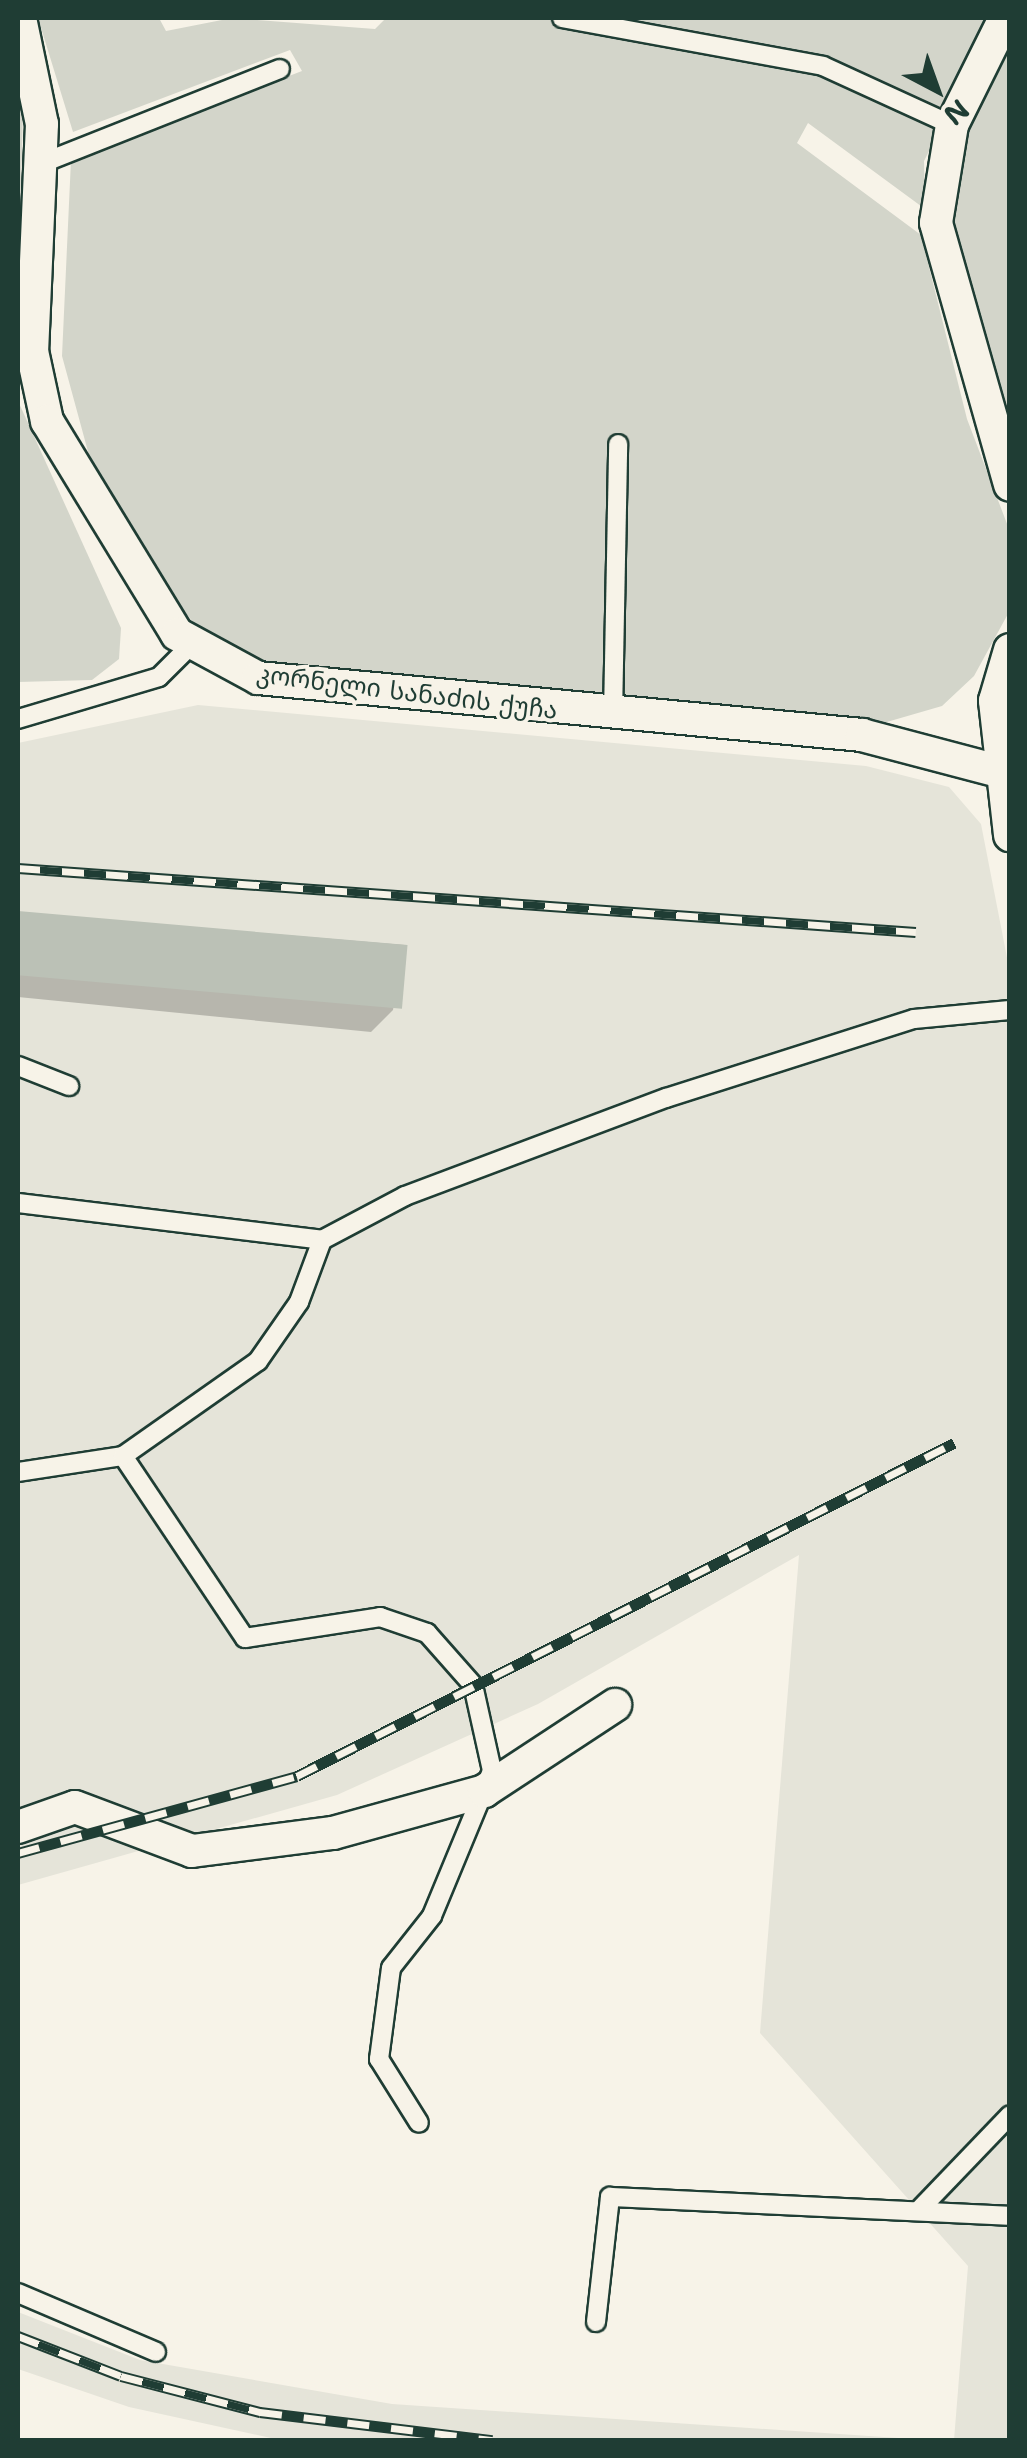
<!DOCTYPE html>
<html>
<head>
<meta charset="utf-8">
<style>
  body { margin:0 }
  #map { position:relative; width:1027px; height:2458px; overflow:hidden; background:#f7f3e8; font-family:"Shantell Sans","Noto Sans Georgian",sans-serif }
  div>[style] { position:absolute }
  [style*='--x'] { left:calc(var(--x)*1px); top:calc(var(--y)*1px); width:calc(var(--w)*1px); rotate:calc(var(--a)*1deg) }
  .built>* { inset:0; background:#e5e4d9 }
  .green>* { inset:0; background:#d3d5ca }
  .shadow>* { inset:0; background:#0003 }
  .building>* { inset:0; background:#bbc1b6; transform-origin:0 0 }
  .roads { filter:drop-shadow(2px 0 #1f3d34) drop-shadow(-2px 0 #1f3d34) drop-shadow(0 2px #1f3d34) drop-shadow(0 -2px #1f3d34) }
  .lane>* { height:18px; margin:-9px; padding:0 9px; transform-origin:9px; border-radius:9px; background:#f7f3e8 }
  .street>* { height:32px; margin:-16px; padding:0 16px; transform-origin:16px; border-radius:16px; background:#f7f3e8 }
  .rail>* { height:11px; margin-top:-5.5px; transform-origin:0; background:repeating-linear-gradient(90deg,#f7f3e8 0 22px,#1f3d34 0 44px); box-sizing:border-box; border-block:2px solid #1f3d34 }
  span { translate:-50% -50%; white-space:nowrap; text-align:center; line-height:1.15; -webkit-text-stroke:8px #f7f3e8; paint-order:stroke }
  .street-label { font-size:25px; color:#1f3d34 }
  .frame { position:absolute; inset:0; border:20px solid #1f3d34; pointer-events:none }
  .north { position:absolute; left:887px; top:40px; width:100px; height:100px; -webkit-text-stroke:8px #f7f3e8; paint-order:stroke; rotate:139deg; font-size:28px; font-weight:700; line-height:40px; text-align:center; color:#1f3d34 }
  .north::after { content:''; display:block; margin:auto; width:35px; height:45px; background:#1f3d34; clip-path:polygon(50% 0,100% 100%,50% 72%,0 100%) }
</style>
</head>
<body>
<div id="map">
  <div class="built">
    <i style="clip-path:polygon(198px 705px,866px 766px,949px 787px,981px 824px,1010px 973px,1009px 2440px,954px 2440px,968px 2266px,760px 2033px,799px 1555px,538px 1704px,337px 1795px,18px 1885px,18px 743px)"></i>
    <i style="clip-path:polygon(18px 2312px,140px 2360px,392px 2404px,928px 2440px,280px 2440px,129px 2407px,18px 2369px)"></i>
  </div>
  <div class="green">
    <i style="clip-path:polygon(38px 18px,159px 18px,166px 31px,232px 18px,375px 29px,386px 18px,996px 18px,924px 161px,925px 209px,808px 123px,797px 143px,921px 235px,967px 419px,1009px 529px,1009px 612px,974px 676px,942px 706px,873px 726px,263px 668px,209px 641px,137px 555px,93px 470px,62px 356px,71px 160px,302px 71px,290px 50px,73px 132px)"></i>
    <i style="clip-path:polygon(1009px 28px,1009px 438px,952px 235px,946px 176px)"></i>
    <i style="clip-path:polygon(18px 85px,23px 106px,18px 318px)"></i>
    <i style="clip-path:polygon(18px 401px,121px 628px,119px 659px,92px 680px,18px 682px)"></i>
  </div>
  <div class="shadow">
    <i style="clip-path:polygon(18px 913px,405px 945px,393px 1010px,371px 1032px,18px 997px)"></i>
  </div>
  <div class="building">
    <i style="left:18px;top:911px;width:391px;height:64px;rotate:5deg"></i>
  </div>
  <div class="roads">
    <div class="lane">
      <i style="--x:562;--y:18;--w:265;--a:10.4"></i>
      <i style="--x:823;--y:66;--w:142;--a:24.6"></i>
      <i style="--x:40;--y:164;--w:258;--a:-21.6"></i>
      <i style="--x:613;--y:715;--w:271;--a:-88.9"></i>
      <i style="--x:18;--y:719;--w:147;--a:-16.6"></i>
      <i style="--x:159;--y:677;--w:48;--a:-45"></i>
      <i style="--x:18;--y:1066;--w:55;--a:21.4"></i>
      <i style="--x:18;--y:1203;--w:306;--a:6.9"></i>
      <i style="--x:322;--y:1240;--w:94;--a:-27.9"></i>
      <i style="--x:405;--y:1196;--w:279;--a:-20.6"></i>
      <i style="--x:666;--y:1098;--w:260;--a:-17.7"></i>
      <i style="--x:914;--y:1019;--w:96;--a:-5.4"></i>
      <i style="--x:123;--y:1456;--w:219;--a:56.2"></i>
      <i style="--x:245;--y:1638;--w:137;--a:-8.8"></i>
      <i style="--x:380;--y:1617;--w:50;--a:18.8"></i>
      <i style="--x:427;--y:1633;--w:69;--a:48.5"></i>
      <i style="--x:473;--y:1685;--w:88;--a:77.5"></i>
      <i style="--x:492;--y:1771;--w:157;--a:112.5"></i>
      <i style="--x:432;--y:1916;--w:66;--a:128.3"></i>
      <i style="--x:391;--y:1968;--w:92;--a:97.5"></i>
      <i style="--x:379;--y:2059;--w:75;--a:58"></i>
      <i style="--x:18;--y:1472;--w:106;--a:-8.7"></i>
      <i style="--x:123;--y:1456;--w:165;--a:-35.1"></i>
      <i style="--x:258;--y:1361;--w:72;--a:-55.2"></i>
      <i style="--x:299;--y:1302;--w:66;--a:-69.6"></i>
      <i style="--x:920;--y:2209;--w:130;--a:-46.2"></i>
      <i style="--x:18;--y:2293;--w:150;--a:23.1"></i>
      <i style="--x:596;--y:2322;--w:126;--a:-83.6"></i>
      <i style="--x:610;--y:2197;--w:400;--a:2.7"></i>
    </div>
    <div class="street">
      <i style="--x:20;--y:18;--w:108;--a:78.3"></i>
      <i style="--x:42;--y:124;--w:227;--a:92.5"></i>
      <i style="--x:32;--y:351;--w:72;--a:77.9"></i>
      <i style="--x:47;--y:421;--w:250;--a:58.6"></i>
      <i style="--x:177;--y:634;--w:92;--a:28.5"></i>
      <i style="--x:258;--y:678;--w:607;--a:5.39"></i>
      <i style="--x:862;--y:735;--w:141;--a:14.8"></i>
      <i style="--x:1005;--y:18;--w:119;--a:116.4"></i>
      <i style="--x:952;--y:125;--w:99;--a:99.3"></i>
      <i style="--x:936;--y:223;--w:272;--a:74.2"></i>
      <i style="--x:1010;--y:650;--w:53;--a:106.4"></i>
      <i style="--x:995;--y:701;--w:135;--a:83.6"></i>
      <i style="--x:18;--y:1827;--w:60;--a:-19.3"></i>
      <i style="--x:75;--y:1807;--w:125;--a:20.6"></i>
      <i style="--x:192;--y:1851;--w:142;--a:-7.3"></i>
      <i style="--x:333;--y:1833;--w:157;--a:-15.5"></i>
      <i style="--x:484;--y:1791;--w:157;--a:-33.3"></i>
    </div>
  </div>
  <div class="rail">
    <i style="--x:18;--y:868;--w:900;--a:4.08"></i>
    <i style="--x:18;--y:1853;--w:289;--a:-15.4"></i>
    <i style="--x:297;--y:1776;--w:737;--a:-26.88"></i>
    <i style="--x:18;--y:2336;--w:110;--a:21.2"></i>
    <i style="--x:121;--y:2376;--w:144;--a:14.5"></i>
    <i style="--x:260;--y:2412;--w:234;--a:6.9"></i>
  </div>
  <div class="street-label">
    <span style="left:407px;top:692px;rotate:7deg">კორნელი სანაძის ქუჩა</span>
  </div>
  <div class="frame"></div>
  <div class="north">N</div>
</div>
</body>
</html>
